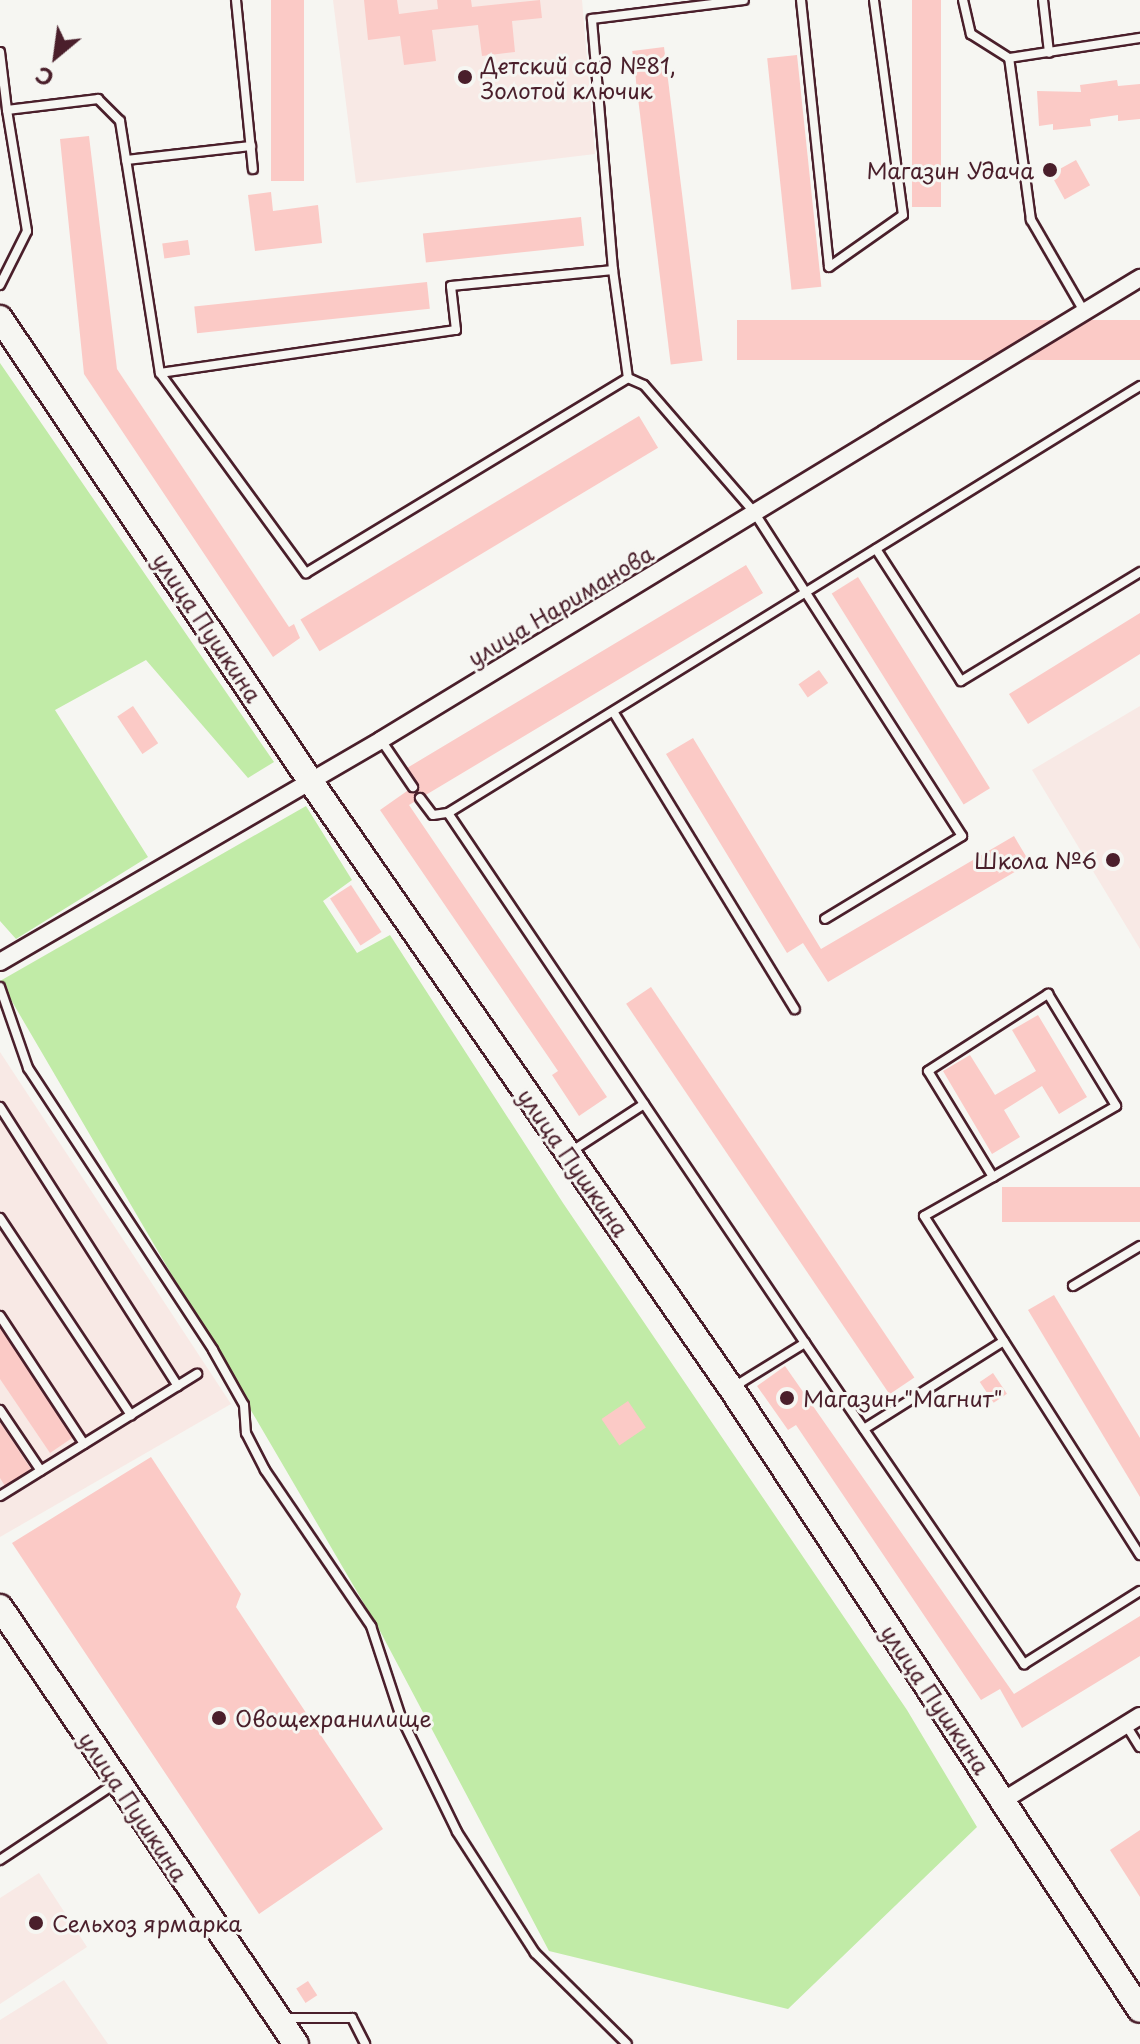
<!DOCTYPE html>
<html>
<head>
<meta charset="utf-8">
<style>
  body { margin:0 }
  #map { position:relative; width:1140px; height:2044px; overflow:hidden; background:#f6f6f2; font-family:"Playpen Sans",sans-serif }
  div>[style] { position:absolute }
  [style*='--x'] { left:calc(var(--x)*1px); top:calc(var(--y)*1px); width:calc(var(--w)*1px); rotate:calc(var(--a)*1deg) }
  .built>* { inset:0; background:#f8e9e5 }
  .green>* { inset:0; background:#c1eba7 }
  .building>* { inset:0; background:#fbcac6; transform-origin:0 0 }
  .roads { filter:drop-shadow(2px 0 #4a1f2b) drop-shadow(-2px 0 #4a1f2b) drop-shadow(0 2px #4a1f2b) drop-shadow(0 -2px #4a1f2b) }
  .lane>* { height:8px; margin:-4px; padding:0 4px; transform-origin:4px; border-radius:4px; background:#f6f6f2 }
  .street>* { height:16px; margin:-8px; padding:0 8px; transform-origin:8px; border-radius:8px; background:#f6f6f2 }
  .secondary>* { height:24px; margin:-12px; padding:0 12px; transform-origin:12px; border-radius:12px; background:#f6f6f2 }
  .dots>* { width:22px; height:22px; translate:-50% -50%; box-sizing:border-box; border:4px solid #f6f6f2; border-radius:50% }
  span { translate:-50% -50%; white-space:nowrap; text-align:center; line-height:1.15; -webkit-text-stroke:6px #f6f6f2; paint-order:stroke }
  .poi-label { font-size:22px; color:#4a1f2b }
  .left { translate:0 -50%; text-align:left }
  .right { translate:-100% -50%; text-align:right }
  .street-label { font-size:22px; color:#4a1f2b }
  .north { position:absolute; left:16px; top:16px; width:80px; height:80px; -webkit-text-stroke:6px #f6f6f2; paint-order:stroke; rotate:209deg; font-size:22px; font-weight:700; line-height:32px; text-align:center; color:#4a1f2b }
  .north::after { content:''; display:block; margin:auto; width:28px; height:36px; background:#4a1f2b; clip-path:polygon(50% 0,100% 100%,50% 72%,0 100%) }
</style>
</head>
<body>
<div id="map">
  <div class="built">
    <i style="clip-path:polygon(333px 0,582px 0,595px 154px,356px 183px)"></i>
    <i style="clip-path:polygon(1140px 706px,1140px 949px,1032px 770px)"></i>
    <i style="clip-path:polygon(0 1052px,231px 1404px,0 1537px)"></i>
    <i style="clip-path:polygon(39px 1873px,87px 1947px,0 2004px,0 1898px)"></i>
    <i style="clip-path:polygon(64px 1980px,108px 2044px,0 2044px,0 2020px)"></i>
  </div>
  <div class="green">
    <i style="clip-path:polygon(0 363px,274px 762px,248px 778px,146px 660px,55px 710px,148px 857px,16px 939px,0 921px)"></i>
    <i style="clip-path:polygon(306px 806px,352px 880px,323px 901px,357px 953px,390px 935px,563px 1203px,907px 1710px,977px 1827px,788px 2009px,549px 1951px,380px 1631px,0 981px)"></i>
  </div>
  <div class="building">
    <i style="left:271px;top:0;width:33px;height:181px"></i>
    <i style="clip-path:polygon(364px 0,397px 0,399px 14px,438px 9px,437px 0,471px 0,472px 7px,540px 0,542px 18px,512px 21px,515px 52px,482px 56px,478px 25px,432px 30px,436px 61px,404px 65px,400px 36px,368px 40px)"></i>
    <i style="left:912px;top:0;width:29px;height:207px"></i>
    <i style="left:664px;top:47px;width:316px;height:32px;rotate:83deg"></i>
    <i style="left:797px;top:55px;width:233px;height:30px;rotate:84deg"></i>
    <i style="clip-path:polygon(1117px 80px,1118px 86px,1140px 84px,1140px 119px,1118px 121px,1118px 115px,1090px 119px,1091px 126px,1053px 130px,1053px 124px,1039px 126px,1037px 91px,1081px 92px,1080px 85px)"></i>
    <i style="clip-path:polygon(89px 136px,117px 369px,289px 627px,294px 624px,300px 638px,273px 657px,84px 374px,60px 139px)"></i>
    <i style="left:1076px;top:160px;width:29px;height:29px;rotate:61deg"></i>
    <i style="clip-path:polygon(271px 192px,273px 211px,318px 205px,322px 243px,255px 251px,248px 195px)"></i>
    <i style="left:581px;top:217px;width:29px;height:159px;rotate:84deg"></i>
    <i style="left:188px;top:240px;width:15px;height:26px;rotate:82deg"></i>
    <i style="left:427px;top:282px;width:27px;height:234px;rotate:84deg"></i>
    <i style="left:1140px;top:320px;width:40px;height:403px;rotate:90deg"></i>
    <i style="left:639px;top:416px;width:37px;height:395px;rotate:59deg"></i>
    <i style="clip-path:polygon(746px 565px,763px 593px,409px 805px,607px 1097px,579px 1116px,552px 1075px,558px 1071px,380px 810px,417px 784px,407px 768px)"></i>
    <i style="left:858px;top:577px;width:249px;height:31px;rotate:58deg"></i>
    <i style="clip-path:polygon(1140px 613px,1140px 654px,1028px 724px,1009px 694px)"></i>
    <i style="left:819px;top:670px;width:16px;height:25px;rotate:55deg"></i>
    <i style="left:133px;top:706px;width:45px;height:19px;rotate:56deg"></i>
    <i style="clip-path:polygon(693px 738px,821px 949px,1014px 836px,1030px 863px,828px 982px,803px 943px,787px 953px,666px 754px)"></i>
    <i style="left:351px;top:885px;width:56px;height:25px;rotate:57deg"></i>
    <i style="left:651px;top:987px;width:471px;height:30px;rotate:56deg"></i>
    <i style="clip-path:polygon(1038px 1015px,1087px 1097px,1059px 1114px,1042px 1086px,1004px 1110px,1020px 1137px,992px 1154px,943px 1071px,970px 1055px,995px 1095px,1036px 1071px,1012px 1030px)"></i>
    <i style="left:1140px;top:1187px;width:35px;height:138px;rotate:90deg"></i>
    <i style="clip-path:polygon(1054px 1295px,1140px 1438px,1140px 1497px,1028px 1310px)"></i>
    <i style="clip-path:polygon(0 1325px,75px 1436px,50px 1453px,0 1379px)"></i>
    <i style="clip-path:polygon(785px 1366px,1014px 1694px,1140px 1616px,1140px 1656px,1022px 1728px,1000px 1689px,981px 1700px,796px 1425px,788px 1430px,757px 1386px)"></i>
    <i style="left:993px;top:1373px;width:25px;height:16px;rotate:56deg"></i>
    <i style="left:628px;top:1401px;width:32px;height:32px;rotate:56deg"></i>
    <i style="clip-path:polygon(0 1422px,31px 1469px,5px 1486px,0 1478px)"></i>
    <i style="clip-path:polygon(151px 1457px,241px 1594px,236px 1607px,383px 1829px,259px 1914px,12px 1543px)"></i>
    <i style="clip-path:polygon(1140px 1830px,1140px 1897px,1110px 1850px)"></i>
    <i style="left:308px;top:1981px;width:17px;height:14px;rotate:57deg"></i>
  </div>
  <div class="roads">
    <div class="lane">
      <i style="--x:236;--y:0;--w:170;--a:84.3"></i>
      <i style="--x:801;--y:0;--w:268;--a:84"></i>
      <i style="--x:829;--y:267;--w:90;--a:-35.1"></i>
      <i style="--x:903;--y:215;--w:217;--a:-97.7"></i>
      <i style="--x:963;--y:0;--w:35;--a:77"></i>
      <i style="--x:971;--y:34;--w:45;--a:32.3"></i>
      <i style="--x:1043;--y:0;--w:53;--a:83.5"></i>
      <i style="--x:0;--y:52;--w:58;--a:83.1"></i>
      <i style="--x:126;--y:160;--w:126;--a:-6.4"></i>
      <i style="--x:613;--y:270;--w:109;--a:82.1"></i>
      <i style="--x:0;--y:285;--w:60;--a:-63.4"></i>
      <i style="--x:27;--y:231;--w:123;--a:-99.4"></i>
      <i style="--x:7;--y:110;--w:92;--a:-6.9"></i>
      <i style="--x:98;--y:99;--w:31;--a:45"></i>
      <i style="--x:120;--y:121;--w:255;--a:81"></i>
      <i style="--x:160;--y:373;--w:248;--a:53.9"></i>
      <i style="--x:306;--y:573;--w:376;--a:-31.2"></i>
      <i style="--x:628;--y:378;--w:17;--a:24"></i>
      <i style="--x:644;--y:385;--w:168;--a:49.1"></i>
      <i style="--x:754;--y:512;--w:385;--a:57.3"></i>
      <i style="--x:962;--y:836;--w:160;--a:148.8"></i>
      <i style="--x:1085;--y:313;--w:108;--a:-120.1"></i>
      <i style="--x:1031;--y:220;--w:163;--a:-97.7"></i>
      <i style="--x:1009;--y:58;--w:133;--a:-8.7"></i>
      <i style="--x:160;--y:373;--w:299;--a:-8.3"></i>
      <i style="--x:456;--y:330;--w:44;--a:-96.5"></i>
      <i style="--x:451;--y:286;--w:163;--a:-5.6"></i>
      <i style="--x:613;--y:270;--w:252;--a:-94.8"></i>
      <i style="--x:592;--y:19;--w:153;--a:-7.1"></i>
      <i style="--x:876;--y:549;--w:157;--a:57.2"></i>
      <i style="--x:961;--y:681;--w:210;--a:-31.3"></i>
      <i style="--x:614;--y:713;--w:347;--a:58.6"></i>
      <i style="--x:381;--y:740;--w:57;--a:55.8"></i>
      <i style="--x:420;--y:798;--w:21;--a:53"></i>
      <i style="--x:433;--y:815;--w:15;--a:-8"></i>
      <i style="--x:448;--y:813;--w:639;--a:56.04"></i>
      <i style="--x:805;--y:1343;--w:82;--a:148.4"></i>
      <i style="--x:448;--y:813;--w:813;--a:-31.68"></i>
      <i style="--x:0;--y:987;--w:86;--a:70.9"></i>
      <i style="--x:28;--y:1068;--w:337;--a:56.7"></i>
      <i style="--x:213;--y:1350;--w:63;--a:60.6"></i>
      <i style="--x:244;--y:1405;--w:28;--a:86"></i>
      <i style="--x:246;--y:1433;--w:42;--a:62.8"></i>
      <i style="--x:265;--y:1470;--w:189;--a:55.8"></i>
      <i style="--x:371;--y:1626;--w:96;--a:71.8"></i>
      <i style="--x:401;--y:1717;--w:128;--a:64"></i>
      <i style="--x:457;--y:1832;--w:144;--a:57.2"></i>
      <i style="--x:535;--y:1953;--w:129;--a:44.7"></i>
      <i style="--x:0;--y:1107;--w:331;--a:57.5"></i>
      <i style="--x:572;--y:1151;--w:86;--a:-33.1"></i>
      <i style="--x:993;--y:1177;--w:124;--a:-121.5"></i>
      <i style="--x:928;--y:1071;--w:143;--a:-32.7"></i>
      <i style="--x:1048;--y:994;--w:131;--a:58.7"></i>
      <i style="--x:1116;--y:1106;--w:142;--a:150"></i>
      <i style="--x:993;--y:1177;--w:79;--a:150.5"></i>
      <i style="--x:924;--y:1216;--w:402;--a:57.5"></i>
      <i style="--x:0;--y:1218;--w:237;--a:56.4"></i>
      <i style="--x:1073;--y:1286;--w:78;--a:-30.8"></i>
      <i style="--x:0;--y:1316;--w:153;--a:56.7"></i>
      <i style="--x:805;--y:1343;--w:389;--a:55.7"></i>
      <i style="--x:1024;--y:1664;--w:137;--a:-32.2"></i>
      <i style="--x:0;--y:1410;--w:73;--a:56.1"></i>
      <i style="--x:864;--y:1429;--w:165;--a:-32.2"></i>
      <i style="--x:0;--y:1496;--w:232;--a:-31.8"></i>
      <i style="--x:1126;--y:1725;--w:26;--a:58"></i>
      <i style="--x:0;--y:1860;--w:139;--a:-33.6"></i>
      <i style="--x:282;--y:2018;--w:70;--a:0"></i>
      <i style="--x:352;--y:2018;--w:29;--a:63"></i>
    </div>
    <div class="street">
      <i style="--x:0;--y:962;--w:441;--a:-30.2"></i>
      <i style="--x:381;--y:740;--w:889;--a:-31.33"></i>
      <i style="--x:1004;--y:1800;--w:160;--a:-31.7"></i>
    </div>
    <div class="secondary">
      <i style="--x:0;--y:318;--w:559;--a:56.17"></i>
      <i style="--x:311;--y:782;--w:737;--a:55.28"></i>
      <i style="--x:731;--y:1388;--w:744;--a:56.67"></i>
      <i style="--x:0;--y:1607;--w:528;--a:55.89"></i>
    </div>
  </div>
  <div class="dots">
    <i style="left:465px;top:77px;background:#4a1f2b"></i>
    <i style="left:1050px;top:170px;background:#4a1f2b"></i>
    <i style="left:1113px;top:860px;background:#4a1f2b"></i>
    <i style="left:787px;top:1398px;background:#4a1f2b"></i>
    <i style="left:219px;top:1718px;background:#4a1f2b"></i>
    <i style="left:36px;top:1923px;background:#4a1f2b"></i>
  </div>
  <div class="poi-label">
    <span class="left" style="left:481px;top:77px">Детский сад №81,<br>Золотой ключик</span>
    <span class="right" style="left:1034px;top:170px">Магазин Удача</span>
    <span class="right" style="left:1097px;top:860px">Школа №6</span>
    <span class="left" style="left:803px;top:1398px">Магазин "Магнит"</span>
    <span class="left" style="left:235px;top:1718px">Овощехранилище</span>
    <span class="left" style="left:52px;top:1923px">Сельхоз ярмарка</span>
  </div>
  <div class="street-label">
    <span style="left:560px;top:605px;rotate:-31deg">улица Нариманова</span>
    <span style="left:208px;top:627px;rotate:56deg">улица Пушкина</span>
    <span style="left:574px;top:1162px;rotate:55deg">улица Пушкина</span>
    <span style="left:936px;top:1699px;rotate:56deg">улица Пушкина</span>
    <span style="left:134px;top:1806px;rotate:56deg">улица Пушкина</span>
  </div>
  <div class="north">С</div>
</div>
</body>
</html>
